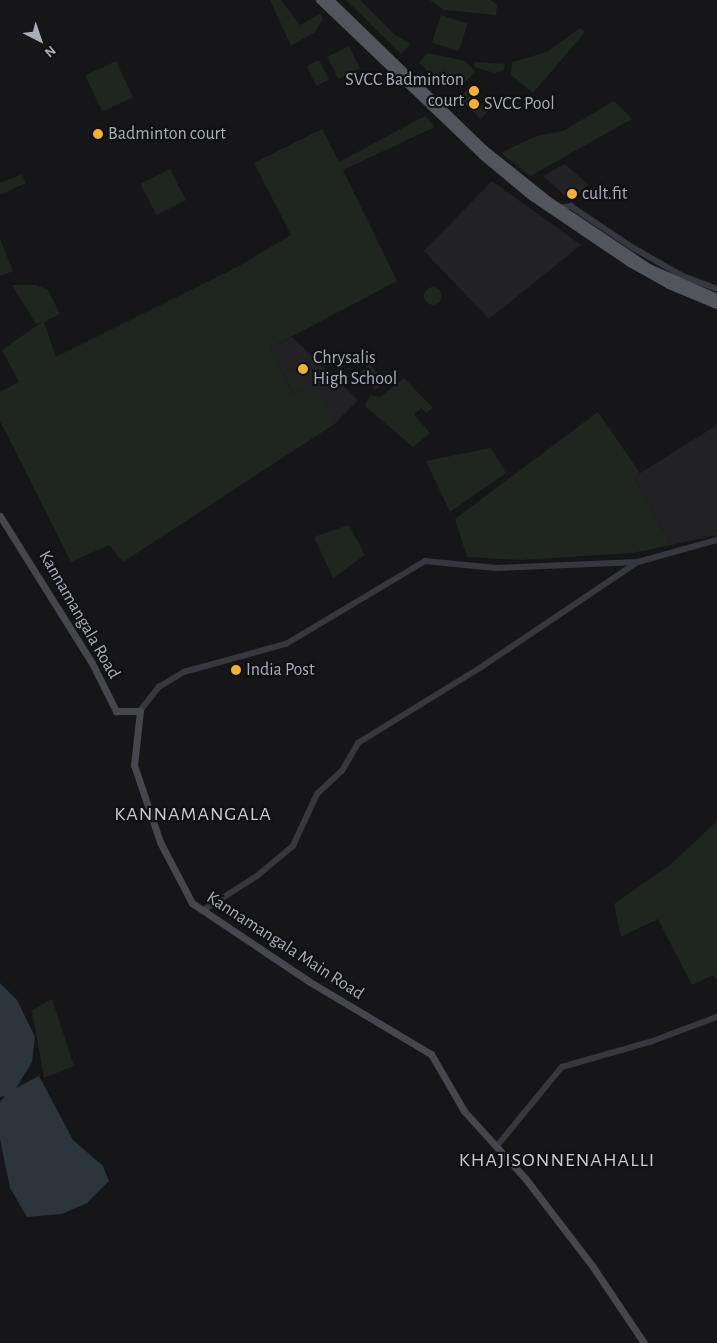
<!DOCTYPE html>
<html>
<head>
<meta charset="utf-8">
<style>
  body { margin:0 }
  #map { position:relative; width:717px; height:1343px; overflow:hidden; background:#161618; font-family:"Alegreya Sans",sans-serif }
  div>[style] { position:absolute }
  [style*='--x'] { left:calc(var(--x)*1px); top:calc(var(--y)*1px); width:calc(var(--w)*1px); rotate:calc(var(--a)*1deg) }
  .built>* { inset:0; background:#222225 }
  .green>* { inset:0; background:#1e261f; transform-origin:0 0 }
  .round { border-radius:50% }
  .water>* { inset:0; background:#2c353c }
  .tertiary>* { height:5.5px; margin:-2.75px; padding:0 2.75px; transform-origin:2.75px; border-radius:2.75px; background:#37383d }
  .secondary>* { height:7px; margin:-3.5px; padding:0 3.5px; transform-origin:3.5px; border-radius:3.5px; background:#45474d }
  .primary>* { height:8px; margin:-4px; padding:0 4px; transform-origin:4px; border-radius:4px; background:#53555c }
  .dots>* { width:14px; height:14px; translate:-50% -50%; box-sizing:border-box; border:2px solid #111113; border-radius:50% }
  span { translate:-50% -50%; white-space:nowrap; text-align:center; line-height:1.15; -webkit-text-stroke:4.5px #111113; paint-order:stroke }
  .poi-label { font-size:18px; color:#a8adb8 }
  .right { translate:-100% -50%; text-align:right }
  .left { translate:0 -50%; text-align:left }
  .street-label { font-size:18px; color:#a8adb8 }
  .quarter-label { font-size:20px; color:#c9ccd4; letter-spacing:1px }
  .north { position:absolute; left:15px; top:15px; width:50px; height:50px; -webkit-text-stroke:4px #111113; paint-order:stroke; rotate:139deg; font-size:14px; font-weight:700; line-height:20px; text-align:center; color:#a8adb8 }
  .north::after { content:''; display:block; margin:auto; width:18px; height:22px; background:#a8adb8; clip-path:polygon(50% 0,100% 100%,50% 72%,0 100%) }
</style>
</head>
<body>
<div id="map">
  <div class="built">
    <i style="clip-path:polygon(565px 164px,588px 184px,572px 202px,543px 176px)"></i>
    <i style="clip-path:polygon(492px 181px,581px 245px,489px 319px,424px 251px)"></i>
    <i style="clip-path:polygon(292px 337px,358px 400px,335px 423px,294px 396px,270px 348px)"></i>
    <i style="clip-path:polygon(717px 425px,717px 535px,671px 545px,634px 477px)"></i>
  </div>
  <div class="green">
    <i style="clip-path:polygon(270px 0,281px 0,300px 25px,320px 14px,323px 19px,315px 32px,291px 46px)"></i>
    <i style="clip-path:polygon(346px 0,360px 0,395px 35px,411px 44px,401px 54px)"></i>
    <i style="clip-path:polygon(430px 0,491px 0,497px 5px,496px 15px,444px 10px)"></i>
    <i style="left:441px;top:15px;width:28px;height:29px;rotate:18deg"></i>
    <i style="clip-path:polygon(580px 28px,585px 32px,533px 93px,511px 75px,512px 62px,547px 52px)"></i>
    <i style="left:349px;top:46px;width:25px;height:24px;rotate:64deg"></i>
    <i style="clip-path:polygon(427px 53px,465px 61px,475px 71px,464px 84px,454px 80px,442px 84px,419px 63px)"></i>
    <i style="left:319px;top:60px;width:22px;height:14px;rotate:63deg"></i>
    <i style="left:116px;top:61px;width:40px;height:34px;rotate:65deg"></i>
    <i style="clip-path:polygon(475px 62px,505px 64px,503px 71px,494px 73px,474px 67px)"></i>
    <i style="clip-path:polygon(472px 85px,480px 92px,475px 97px,489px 110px,481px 119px,459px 98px)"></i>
    <i style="clip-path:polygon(614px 101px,632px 119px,530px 176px,501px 153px,536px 136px,563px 131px)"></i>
    <i style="clip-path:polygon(425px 116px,435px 127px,343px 170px,397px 281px,270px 348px,294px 396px,315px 389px,336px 423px,123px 562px,109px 545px,71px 562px,0 421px,0 392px,19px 382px,2px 350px,42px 322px,36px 324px,12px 285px,36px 285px,48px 290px,60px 314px,44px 322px,56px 357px,239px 266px,291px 235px,254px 163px,322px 129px,339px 162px)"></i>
    <i style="left:170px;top:169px;width:35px;height:33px;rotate:63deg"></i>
    <i style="clip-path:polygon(22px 174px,26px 183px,0 195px,0 183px)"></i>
    <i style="clip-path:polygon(0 239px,13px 271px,0 276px)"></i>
    <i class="round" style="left:424px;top:287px;width:18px;height:18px"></i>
    <i style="left:370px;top:364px;width:23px;height:13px;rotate:50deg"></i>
    <i style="left:296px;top:368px;width:21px;height:13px;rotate:62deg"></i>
    <i style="clip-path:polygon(404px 378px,433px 408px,426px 413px,422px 408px,414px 414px,430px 433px,413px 447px,365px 406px,370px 395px,380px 397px)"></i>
    <i style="clip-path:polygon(598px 412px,640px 473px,634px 477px,671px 545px,632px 553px,521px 560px,467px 557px,455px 519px)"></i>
    <i style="clip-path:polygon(491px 448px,506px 473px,450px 512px,426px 461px)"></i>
    <i style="clip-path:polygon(349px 525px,365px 555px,333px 578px,314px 537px)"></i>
    <i style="clip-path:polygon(717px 821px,717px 982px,713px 975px,692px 985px,658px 919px,621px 937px,614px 904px,670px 865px)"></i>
    <i style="clip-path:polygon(52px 999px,74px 1066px,44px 1078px,32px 1010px)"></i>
  </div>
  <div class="water">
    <i style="clip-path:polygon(0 983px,17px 1000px,35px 1037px,32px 1062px,16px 1088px,39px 1076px,73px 1140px,103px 1166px,109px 1181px,87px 1203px,62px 1214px,27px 1217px,10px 1188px,0 1139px,0 1102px,5px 1096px,0 1097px)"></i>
  </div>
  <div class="tertiary">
    <i style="--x:558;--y:208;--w:13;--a:-9"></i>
    <i style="--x:571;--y:206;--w:73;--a:33.9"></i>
    <i style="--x:632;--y:247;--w:56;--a:29.7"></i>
    <i style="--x:681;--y:275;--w:39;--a:21"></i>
    <i style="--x:140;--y:711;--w:31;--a:-52"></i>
    <i style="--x:159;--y:687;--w:29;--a:-31"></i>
    <i style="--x:184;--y:672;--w:106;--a:-15.4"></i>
    <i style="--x:286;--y:644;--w:162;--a:-30.8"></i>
    <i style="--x:425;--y:561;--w:71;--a:5.6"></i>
    <i style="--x:496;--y:568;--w:142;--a:-2.4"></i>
    <i style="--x:638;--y:562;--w:82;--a:-15.6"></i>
    <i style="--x:202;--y:911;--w:65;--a:-32.5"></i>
    <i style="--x:257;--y:876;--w:47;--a:-39.8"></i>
    <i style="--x:293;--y:846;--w:57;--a:-65.2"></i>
    <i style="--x:317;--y:794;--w:34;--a:-43"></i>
    <i style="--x:342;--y:771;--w:32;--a:-60"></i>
    <i style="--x:358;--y:743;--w:143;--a:-31.6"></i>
    <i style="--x:480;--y:668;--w:188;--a:-33.9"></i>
    <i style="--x:497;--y:1146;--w:102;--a:-50.6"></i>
    <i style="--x:562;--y:1067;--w:91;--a:-15.9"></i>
    <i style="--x:650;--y:1042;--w:72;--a:-20.5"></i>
  </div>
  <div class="secondary">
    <i style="--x:0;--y:516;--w:173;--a:58"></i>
    <i style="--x:92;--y:663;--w:54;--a:63.4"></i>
    <i style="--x:116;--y:711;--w:24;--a:0"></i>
    <i style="--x:140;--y:711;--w:54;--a:96.3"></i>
    <i style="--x:134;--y:765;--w:81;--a:71.3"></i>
    <i style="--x:160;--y:842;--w:69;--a:62.3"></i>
    <i style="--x:192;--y:903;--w:142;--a:33.8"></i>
    <i style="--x:310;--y:982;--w:141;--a:30.8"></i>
    <i style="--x:431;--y:1054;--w:66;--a:59.9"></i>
    <i style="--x:464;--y:1111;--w:91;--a:47.7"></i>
    <i style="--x:525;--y:1178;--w:112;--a:52.6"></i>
    <i style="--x:593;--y:1267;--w:92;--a:56.1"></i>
  </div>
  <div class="primary">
    <i style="--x:320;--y:0;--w:226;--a:43.7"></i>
    <i style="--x:483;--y:156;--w:62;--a:39.8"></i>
    <i style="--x:531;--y:196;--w:120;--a:34.1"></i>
    <i style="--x:630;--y:263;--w:45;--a:29.4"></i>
    <i style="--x:669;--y:285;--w:52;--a:22.6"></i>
    <i style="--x:330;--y:0;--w:214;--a:44.1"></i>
    <i style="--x:484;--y:149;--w:83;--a:38.7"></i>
    <i style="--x:549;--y:201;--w:120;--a:33.8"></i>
    <i style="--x:649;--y:268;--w:74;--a:23.8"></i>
  </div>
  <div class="dots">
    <i style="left:474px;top:91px;background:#f2b134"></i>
    <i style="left:474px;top:104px;background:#f2b134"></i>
    <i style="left:98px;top:134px;background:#f2b134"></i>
    <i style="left:572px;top:194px;background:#f2b134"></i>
    <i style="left:303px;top:369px;background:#f2b134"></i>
    <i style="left:236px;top:670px;background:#f2b134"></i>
  </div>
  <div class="poi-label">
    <span class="right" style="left:464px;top:91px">SVCC Badminton<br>court</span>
    <span class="left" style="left:484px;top:104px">SVCC Pool</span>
    <span class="left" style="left:108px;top:134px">Badminton court</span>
    <span class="left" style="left:582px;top:194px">cult.fit</span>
    <span class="left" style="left:313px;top:369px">Chrysalis<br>High School</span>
    <span class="left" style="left:246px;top:670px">India Post</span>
  </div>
  <div class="street-label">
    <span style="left:79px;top:615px;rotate:60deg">Kannamangala Road</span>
    <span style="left:285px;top:946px;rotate:33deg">Kannamangala Main Road</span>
  </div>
  <div class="quarter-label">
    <span style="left:193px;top:814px">KANNAMANGALA</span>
    <span style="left:557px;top:1160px">KHAJISONNENAHALLI</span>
  </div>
  <div class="north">N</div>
</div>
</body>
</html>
